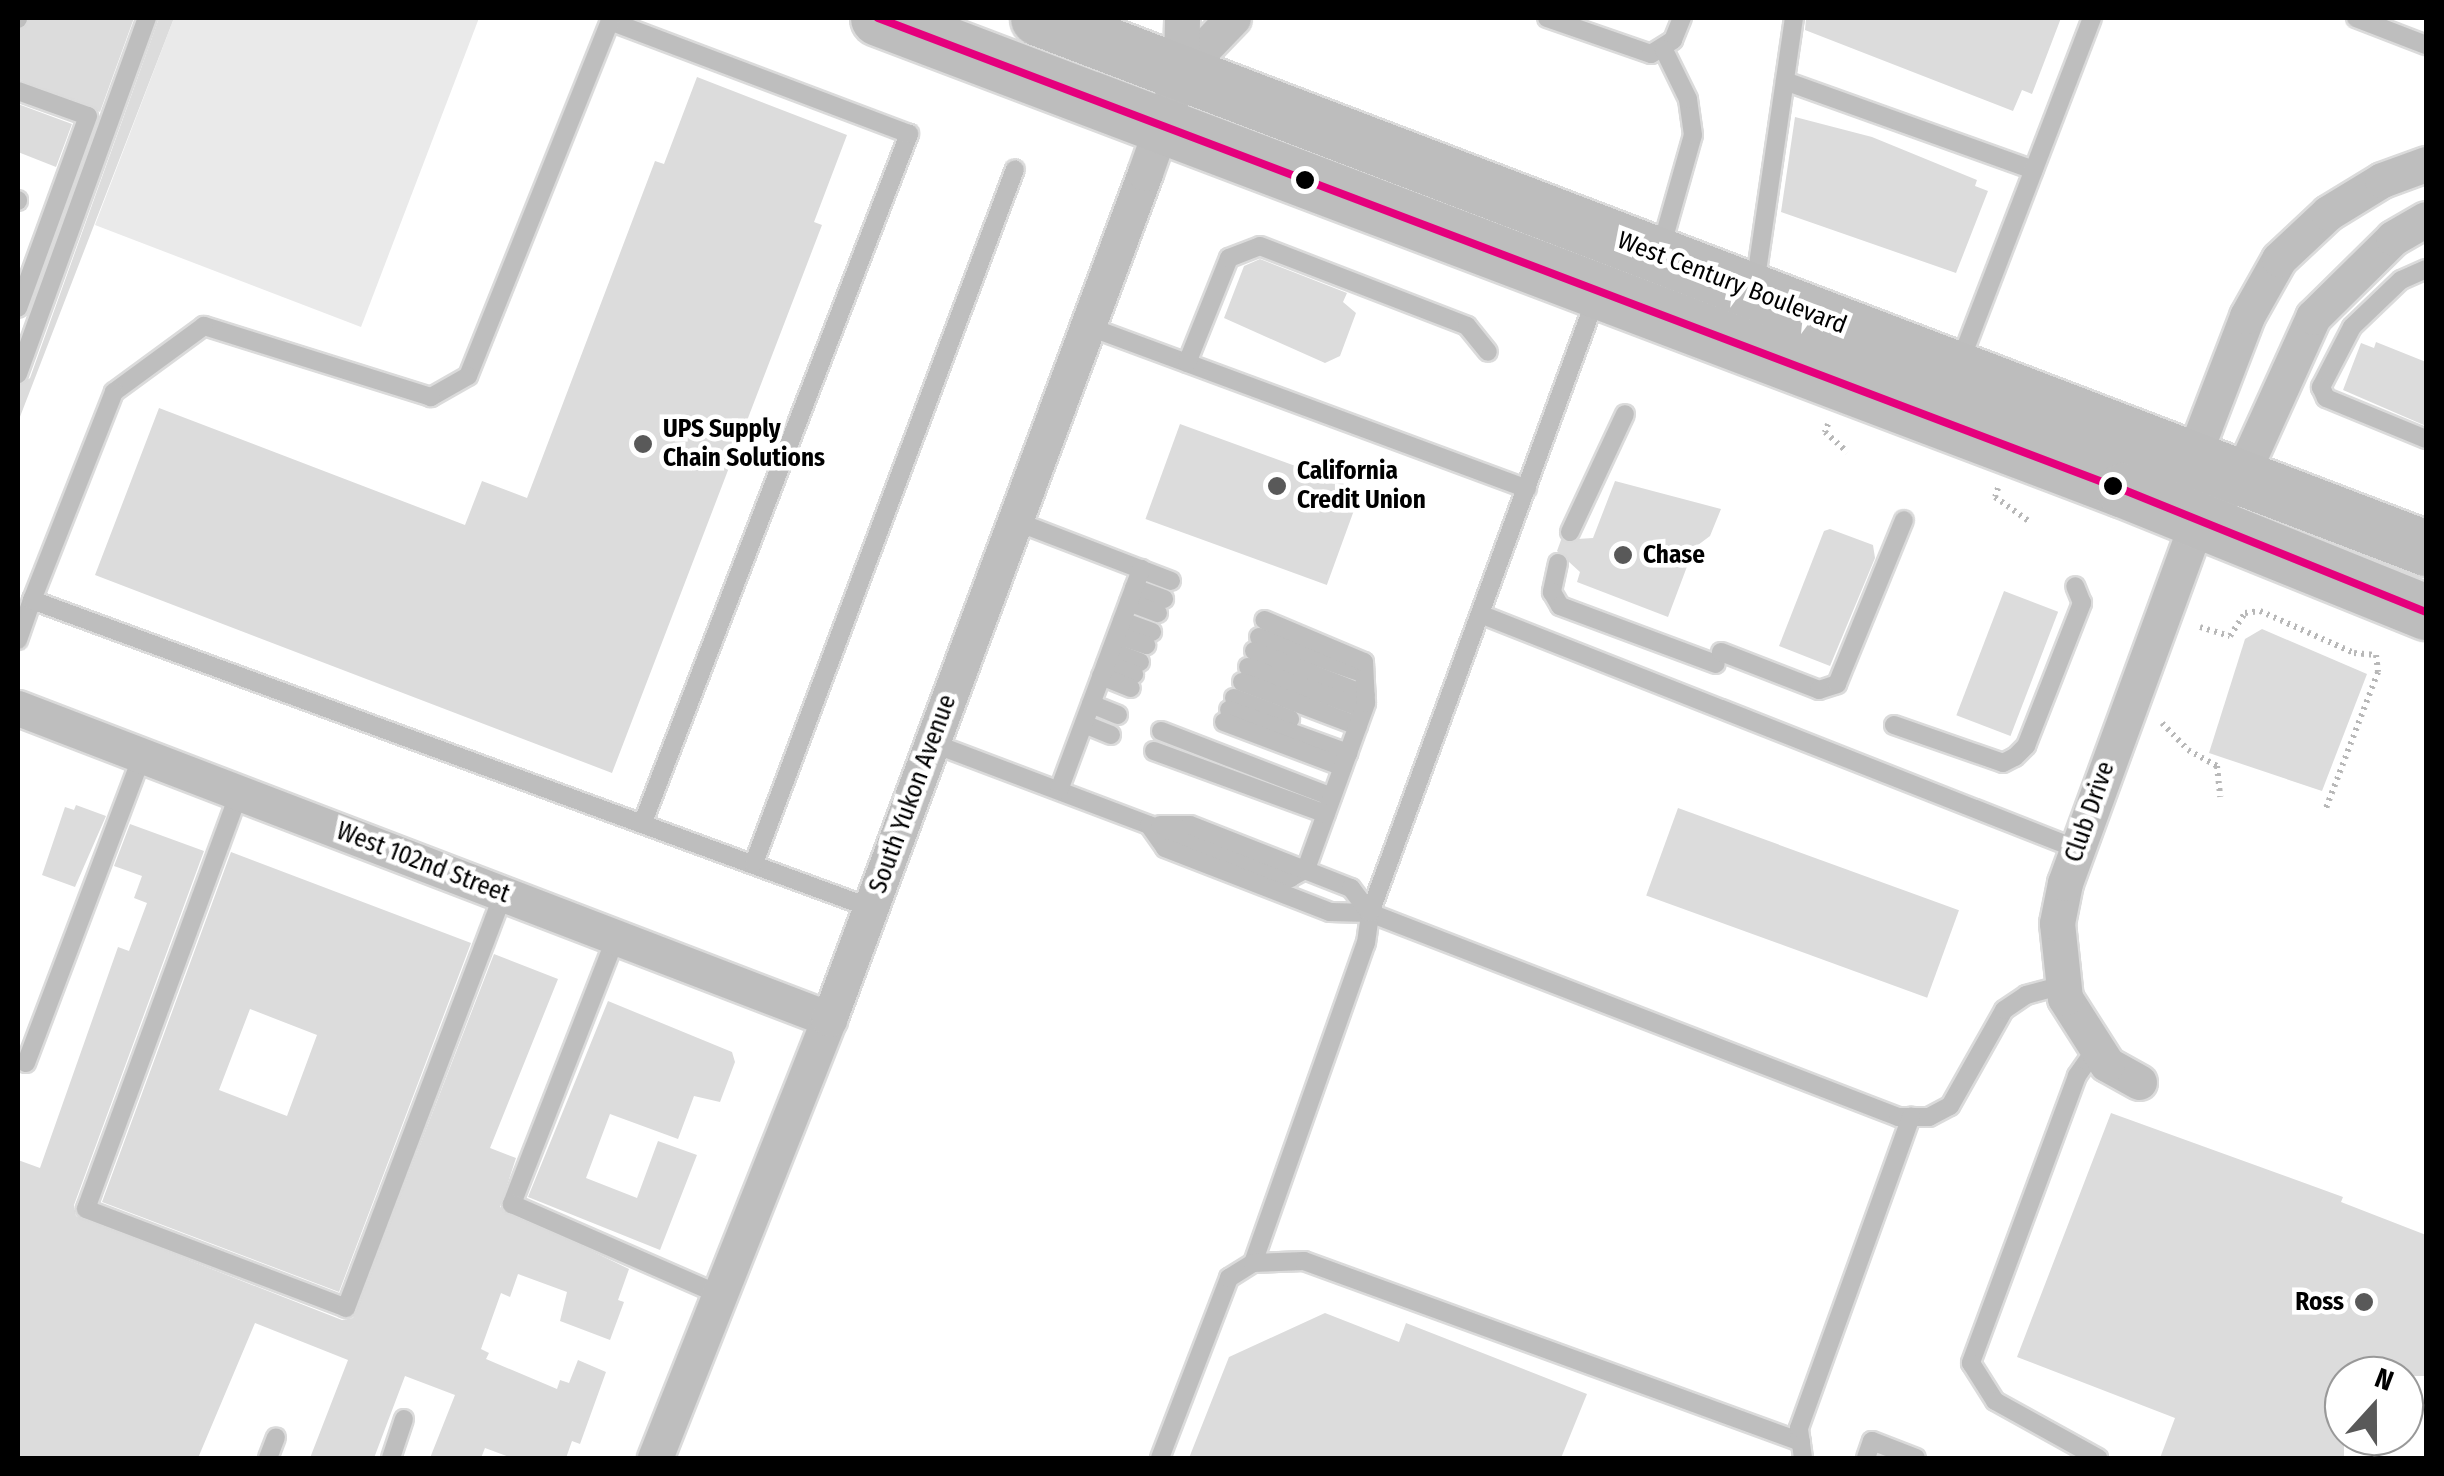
<!DOCTYPE html>
<html>
<head>
<meta charset="utf-8">
<style>
  body { margin:0 }
  #map { position:relative; width:2444px; height:1476px; overflow:hidden; background:#fff; font-family:"Fira Sans Condensed",sans-serif }
  div>[style] { position:absolute }
  [style*='--x'] { left:calc(var(--x)*1px); top:calc(var(--y)*1px); width:calc(var(--w)*1px); rotate:calc(var(--a)*1deg) }
  .green>* { inset:0; background:#eaeaea }
  .building>* { inset:0; background:#dcdcdc; transform-origin:0 0 }
  .path>* { height:6px; margin-top:-3px; transform-origin:0; background:repeating-linear-gradient(90deg,#b8b8b8 0 2.5px,transparent 0 7.5px) }
  .roads { filter:drop-shadow(2px 0 #dbdbdb) drop-shadow(-2px 0 #dbdbdb) drop-shadow(0 2px #dbdbdb) drop-shadow(0 -2px #dbdbdb) }
  .service>* { height:18px; margin:-9px; padding:0 9px; transform-origin:9px; border-radius:9px; background:#bebebe }
  .minor>* { height:35px; margin:-17.5px; padding:0 17.5px; transform-origin:17.5px; border-radius:17.5px; background:#bebebe }
  .primary>* { height:55px; margin:-27.5px; padding:0 27.5px; transform-origin:27.5px; border-radius:27.5px; background:#bdbdbd }
  .bus-1>* { height:8px; margin:-4px; padding:0 4px; transform-origin:4px; border-radius:4px; background:#e5007d }
  .dots>* { width:28px; height:28px; translate:-50% -50%; box-sizing:border-box; border:5px solid #fff; border-radius:50% }
  span { translate:-50% -50%; white-space:nowrap; text-align:center; line-height:1.15; -webkit-text-stroke:9px #fff; paint-order:stroke }
  .street-label { font-size:25px; color:#000 }
  .poi-label { font-size:25px; color:#000; font-weight:700 }
  .left { translate:0 -50%; text-align:left }
  .right { translate:-100% -50%; text-align:right }
  .frame { position:absolute; inset:0; border:20px solid #000; pointer-events:none }
  .north { position:absolute; left:2324px; top:1356px; width:100px; height:100px; box-sizing:border-box; background:#fff; border:2px solid #999; border-radius:50%; rotate:21deg; font-size:28px; font-weight:700; line-height:40px; text-align:center; color:#000 }
  .north::after { content:''; display:block; margin:auto; width:35px; height:45px; background:#595959; clip-path:polygon(50% 0,100% 100%,50% 72%,0 100%) }
</style>
</head>
<body>
<div id="map">
  <div class="green">
    <i style="clip-path:polygon(174px 18px,479px 18px,361px 327px,95px 225px)"></i>
  </div>
  <div class="building">
    <i style="clip-path:polygon(30px 18px,134px 18px,100px 112px,18px 79px,18px 31px)"></i>
    <i style="clip-path:polygon(159px 18px,174px 18px,18px 422px,18px 386px,30px 378px)"></i>
    <i style="clip-path:polygon(1806px 18px,2061px 18px,2032px 94px,2022px 90px,2013px 111px,1805px 30px)"></i>
    <i style="clip-path:polygon(697px 77px,847px 135px,814px 222px,822px 225px,612px 773px,95px 575px,159px 408px,465px 525px,482px 481px,527px 498px,655px 161px,664px 164px)"></i>
    <i style="clip-path:polygon(18px 104px,72px 124px,56px 167px,18px 152px)"></i>
    <i style="clip-path:polygon(1795px 117px,1872px 137px,1977px 180px,1975px 186px,1988px 191px,1956px 273px,1781px 212px)"></i>
    <i style="clip-path:polygon(1260px 259px,1347px 293px,1343px 302px,1356px 313px,1340px 356px,1325px 363px,1224px 318px,1244px 266px)"></i>
    <i style="clip-path:polygon(2376px 342px,2426px 362px,2426px 426px,2343px 390px,2361px 343px,2374px 348px)"></i>
    <i style="left:1180px;top:424px;width:193px;height:101px;rotate:20deg"></i>
    <i style="clip-path:polygon(1615px 481px,1721px 509px,1710px 536px,1694px 548px,1668px 617px,1577px 582px,1580px 572px,1557px 551px,1561px 540px,1593px 538px)"></i>
    <i style="clip-path:polygon(1830px 529px,1873px 545px,1875px 558px,1830px 666px,1779px 646px,1824px 531px)"></i>
    <i style="left:2004px;top:591px;width:58px;height:133px;rotate:21deg"></i>
    <i style="clip-path:polygon(2262px 629px,2367px 674px,2322px 791px,2209px 753px,2245px 639px)"></i>
    <i style="clip-path:polygon(76px 805px,106px 816px,75px 887px,42px 875px,65px 807px,74px 810px)"></i>
    <i style="left:1678px;top:808px;width:299px;height:93px;rotate:20deg"></i>
    <i style="clip-path:polygon(130px 824px,204px 851px,74px 1205px,76px 1216px,342px 1320px,353px 1318px,494px 954px,558px 979px,490px 1148px,516px 1158px,500px 1207px,629px 1269px,618px 1300px,624px 1302px,610px 1340px,560px 1321px,567px 1292px,518px 1274px,510px 1297px,501px 1293px,481px 1349px,489px 1353px,486px 1359px,557px 1389px,560px 1380px,569px 1383px,578px 1360px,606px 1372px,580px 1444px,572px 1441px,566px 1458px,512px 1458px,485px 1448px,481px 1458px,430px 1458px,455px 1395px,405px 1376px,374px 1458px,310px 1458px,348px 1360px,255px 1323px,198px 1458px,18px 1458px,18px 1160px,40px 1168px,118px 947px,129px 951px,147px 903px,134px 898px,142px 876px,114px 866px)"></i>
    <i style="clip-path:polygon(evenodd,231px 852px,471px 943px,339px 1292px,102px 1202px,231px 852px,250px 1009px,317px 1035px,287px 1116px,219px 1090px,250px 1009px)"></i>
    <i style="clip-path:polygon(608px 1001px,732px 1052px,735px 1062px,720px 1102px,694px 1096px,678px 1139px,610px 1114px,586px 1178px,637px 1198px,658px 1141px,697px 1155px,660px 1250px,528px 1197px)"></i>
    <i style="clip-path:polygon(2111px 1113px,2343px 1197px,2341px 1202px,2426px 1235px,2426px 1376px,2344px 1376px,2344px 1458px,2160px 1458px,2175px 1418px,2017px 1357px)"></i>
    <i style="clip-path:polygon(1325px 1313px,1399px 1342px,1406px 1323px,1587px 1394px,1561px 1458px,1189px 1458px,1229px 1357px)"></i>
  </div>
  <div class="path">
    <i style="--x:1828;--y:424;--w:9;--a:111"></i>
    <i style="--x:1825;--y:432;--w:30;--a:42"></i>
    <i style="--x:1998;--y:488;--w:9;--a:108"></i>
    <i style="--x:1995;--y:497;--w:43;--a:35.5"></i>
    <i style="--x:2200;--y:627;--w:31;--a:17"></i>
    <i style="--x:2230;--y:636;--w:27;--a:-57"></i>
    <i style="--x:2245;--y:613;--w:15;--a:-8"></i>
    <i style="--x:2260;--y:611;--w:103;--a:24.1"></i>
    <i style="--x:2354;--y:653;--w:22;--a:5"></i>
    <i style="--x:2376;--y:655;--w:17;--a:83"></i>
    <i style="--x:2378;--y:672;--w:146;--a:110.9"></i>
    <i style="--x:2162;--y:723;--w:37;--a:46"></i>
    <i style="--x:2188;--y:750;--w:33;--a:29"></i>
    <i style="--x:2217;--y:766;--w:31;--a:84"></i>
  </div>
  <div class="roads">
    <div class="service">
      <i style="--x:1547;--y:18;--w:110;--a:19.1"></i>
      <i style="--x:1651;--y:54;--w:26;--a:-32"></i>
      <i style="--x:1673;--y:40;--w:24;--a:-68"></i>
      <i style="--x:2356;--y:18;--w:75;--a:21.1"></i>
      <i style="--x:18;--y:19;--w:1;--a:-90"></i>
      <i style="--x:1785;--y:81;--w:264;--a:19.7"></i>
      <i style="--x:18;--y:91;--w:74;--a:19.7"></i>
      <i style="--x:88;--y:116;--w:204;--a:110"></i>
      <i style="--x:18;--y:200;--w:1;--a:90"></i>
      <i style="--x:1661;--y:248;--w:117;--a:-74.2"></i>
      <i style="--x:1693;--y:135;--w:36;--a:-98"></i>
      <i style="--x:1688;--y:99;--w:55;--a:-116.1"></i>
      <i style="--x:2426;--y:269;--w:27;--a:156"></i>
      <i style="--x:2401;--y:280;--w:68;--a:136.2"></i>
      <i style="--x:2352;--y:327;--w:68;--a:117.3"></i>
      <i style="--x:2321;--y:387;--w:12;--a:66"></i>
      <i style="--x:2326;--y:398;--w:108;--a:22.3"></i>
      <i style="--x:1755;--y:285;--w:270;--a:-81.7"></i>
      <i style="--x:1087;--y:326;--w:469;--a:20.3"></i>
      <i style="--x:1960;--y:362;--w:368;--a:-69"></i>
      <i style="--x:1187;--y:363;--w:113;--a:-68.2"></i>
      <i style="--x:1229;--y:258;--w:33;--a:-21"></i>
      <i style="--x:1260;--y:246;--w:222;--a:21.1"></i>
      <i style="--x:1467;--y:326;--w:33;--a:51"></i>
      <i style="--x:18;--y:374;--w:379;--a:-70.1"></i>
      <i style="--x:1015;--y:521;--w:167;--a:21"></i>
      <i style="--x:1570;--y:532;--w:130;--a:-65"></i>
      <i style="--x:1558;--y:563;--w:30;--a:102"></i>
      <i style="--x:1552;--y:592;--w:16;--a:60"></i>
      <i style="--x:1560;--y:606;--w:166;--a:20.4"></i>
      <i style="--x:1134;--y:588;--w:32;--a:20"></i>
      <i style="--x:1129;--y:602;--w:31;--a:21"></i>
      <i style="--x:1480;--y:614;--w:642;--a:21.49"></i>
      <i style="--x:1122;--y:621;--w:32;--a:20"></i>
      <i style="--x:1117;--y:635;--w:31;--a:19"></i>
      <i style="--x:1259;--y:637;--w:106;--a:19.3"></i>
      <i style="--x:18;--y:640;--w:42;--a:-70.7"></i>
      <i style="--x:1111;--y:651;--w:31;--a:21"></i>
      <i style="--x:1254;--y:651;--w:120;--a:21.4"></i>
      <i style="--x:1721;--y:652;--w:105;--a:21.2"></i>
      <i style="--x:1819;--y:690;--w:19;--a:-18"></i>
      <i style="--x:1837;--y:684;--w:177;--a:-67.8"></i>
      <i style="--x:1106;--y:664;--w:30;--a:20"></i>
      <i style="--x:1248;--y:667;--w:123;--a:19.9"></i>
      <i style="--x:1101;--y:676;--w:32;--a:22"></i>
      <i style="--x:1242;--y:682;--w:124;--a:20.8"></i>
      <i style="--x:1234;--y:698;--w:60;--a:20.6"></i>
      <i style="--x:1091;--y:704;--w:29;--a:22"></i>
      <i style="--x:1229;--y:710;--w:127;--a:19.9"></i>
      <i style="--x:1224;--y:722;--w:127;--a:20.7"></i>
      <i style="--x:1084;--y:724;--w:29;--a:22"></i>
      <i style="--x:1894;--y:725;--w:115;--a:19.2"></i>
      <i style="--x:2003;--y:763;--w:13;--a:-27"></i>
      <i style="--x:2015;--y:757;--w:16;--a:-45"></i>
      <i style="--x:2026;--y:746;--w:154;--a:-68.6"></i>
      <i style="--x:2082;--y:603;--w:18;--a:-112"></i>
      <i style="--x:1161;--y:731;--w:183;--a:21.1"></i>
      <i style="--x:932;--y:743;--w:383;--a:20.7"></i>
      <i style="--x:1290;--y:878;--w:18;--a:-29"></i>
      <i style="--x:1306;--y:869;--w:177;--a:-70.1"></i>
      <i style="--x:1366;--y:703;--w:41;--a:-92.8"></i>
      <i style="--x:1364;--y:662;--w:108;--a:-157.2"></i>
      <i style="--x:1154;--y:751;--w:183;--a:20.1"></i>
      <i style="--x:1059;--y:790;--w:236;--a:-69.6"></i>
      <i style="--x:239;--y:793;--w:443;--a:110.2"></i>
      <i style="--x:86;--y:1209;--w:278;--a:20.8"></i>
      <i style="--x:346;--y:1308;--w:443;--a:-69.2"></i>
      <i style="--x:643;--y:822;--w:738;--a:-68.86"></i>
      <i style="--x:909;--y:134;--w:320;--a:-159.3"></i>
      <i style="--x:610;--y:21;--w:382;--a:111.8"></i>
      <i style="--x:468;--y:376;--w:43;--a:150.4"></i>
      <i style="--x:431;--y:397;--w:238;--a:-162.6"></i>
      <i style="--x:204;--y:326;--w:112;--a:143.7"></i>
      <i style="--x:114;--y:392;--w:224;--a:111.5"></i>
      <i style="--x:32;--y:600;--w:894;--a:20.16"></i>
      <i style="--x:1149;--y:825;--w:28;--a:55"></i>
      <i style="--x:1165;--y:848;--w:177;--a:21.2"></i>
      <i style="--x:1330;--y:912;--w:40;--a:1.4"></i>
      <i style="--x:1370;--y:913;--w:566;--a:21.12"></i>
      <i style="--x:1898;--y:1117;--w:31;--a:0"></i>
      <i style="--x:1929;--y:1117;--w:24;--a:-28"></i>
      <i style="--x:1950;--y:1106;--w:110;--a:-60.6"></i>
      <i style="--x:2004;--y:1010;--w:27;--a:-34"></i>
      <i style="--x:2026;--y:995;--w:39;--a:-15"></i>
      <i style="--x:1160;--y:825;--w:30;--a:0"></i>
      <i style="--x:1190;--y:825;--w:173;--a:21.4"></i>
      <i style="--x:1351;--y:888;--w:31;--a:53"></i>
      <i style="--x:754;--y:863;--w:741;--a:-69.39"></i>
      <i style="--x:616;--y:937;--w:287;--a:111.3"></i>
      <i style="--x:512;--y:1204;--w:227;--a:23.6"></i>
      <i style="--x:2095;--y:1050;--w:32;--a:125"></i>
      <i style="--x:2077;--y:1076;--w:306;--a:110.3"></i>
      <i style="--x:1971;--y:1363;--w:45;--a:57.7"></i>
      <i style="--x:1995;--y:1401;--w:118;--a:29"></i>
      <i style="--x:26;--y:1063;--w:328;--a:-69.3"></i>
      <i style="--x:1253;--y:1263;--w:339;--a:-70.6"></i>
      <i style="--x:1366;--y:943;--w:30;--a:-82"></i>
      <i style="--x:1370;--y:913;--w:658;--a:-69.83"></i>
      <i style="--x:268;--y:1458;--w:22;--a:-69"></i>
      <i style="--x:391;--y:1458;--w:41;--a:-71.6"></i>
      <i style="--x:1160;--y:1458;--w:193;--a:-69"></i>
      <i style="--x:1229;--y:1278;--w:28;--a:-32"></i>
      <i style="--x:1253;--y:1263;--w:51;--a:-2.2"></i>
      <i style="--x:1304;--y:1261;--w:529;--a:20.01"></i>
      <i style="--x:1803;--y:1458;--w:30;--a:-98"></i>
      <i style="--x:1799;--y:1428;--w:331;--a:-70.2"></i>
      <i style="--x:1866;--y:1458;--w:18;--a:-71"></i>
      <i style="--x:1872;--y:1441;--w:47;--a:21.1"></i>
    </div>
    <div class="minor">
      <i style="--x:1181;--y:72;--w:75;--a:-46.1"></i>
      <i style="--x:2195;--y:477;--w:20;--a:-96"></i>
      <i style="--x:2193;--y:457;--w:151;--a:-69"></i>
      <i style="--x:2247;--y:316;--w:65;--a:-60.7"></i>
      <i style="--x:2279;--y:259;--w:67;--a:-43.2"></i>
      <i style="--x:2328;--y:213;--w:63;--a:-31.4"></i>
      <i style="--x:2382;--y:180;--w:47;--a:-20"></i>
      <i style="--x:18;--y:708;--w:869;--a:20.98"></i>
      <i style="--x:2139;--y:1082;--w:37;--a:-151"></i>
      <i style="--x:2107;--y:1064;--w:78;--a:-122.5"></i>
      <i style="--x:2065;--y:998;--w:75;--a:-96.1"></i>
      <i style="--x:2057;--y:923;--w:41;--a:-78.7"></i>
      <i style="--x:2065;--y:883;--w:383;--a:-69.9"></i>
      <i style="--x:2197;--y:523;--w:64;--a:-46.9"></i>
      <i style="--x:2241;--y:476;--w:175;--a:-65.6"></i>
      <i style="--x:2313;--y:317;--w:112;--a:-44.6"></i>
      <i style="--x:2393;--y:238;--w:38;--a:-30"></i>
      <i style="--x:655;--y:1458;--w:472;--a:-68.4"></i>
      <i style="--x:829;--y:1019;--w:903;--a:-69.52"></i>
      <i style="--x:1145;--y:173;--w:107;--a:-70.4"></i>
      <i style="--x:1181;--y:72;--w:54;--a:-88.9"></i>
    </div>
    <div class="primary">
      <i style="--x:878;--y:18;--w:1332;--a:20.75"></i>
      <i style="--x:2124;--y:490;--w:326;--a:22"></i>
      <i style="--x:1038;--y:18;--w:1486;--a:20.9"></i>
    </div>
  </div>
  <div class="bus-1">
    <i style="--x:878;--y:18;--w:1332;--a:20.75"></i>
    <i style="--x:2124;--y:490;--w:326;--a:22"></i>
  </div>
  <div class="dots">
    <i style="left:1305px;top:180px;background:#000"></i>
    <i style="left:643px;top:444px;background:#595959"></i>
    <i style="left:1277px;top:486px;background:#595959"></i>
    <i style="left:2113px;top:486px;background:#000"></i>
    <i style="left:1623px;top:555px;background:#595959"></i>
    <i style="left:2364px;top:1302px;background:#595959"></i>
  </div>
  <div class="street-label">
    <span style="left:1732px;top:283px;rotate:21deg">West Century Boulevard</span>
    <span style="left:913px;top:794px;rotate:-70deg">South Yukon Avenue</span>
    <span style="left:2090px;top:812px;rotate:-71deg">Club Drive</span>
    <span style="left:423px;top:863px;rotate:21deg">West 102nd Street</span>
  </div>
  <div class="poi-label">
    <span class="left" style="left:663px;top:444px">UPS Supply<br>Chain Solutions</span>
    <span class="left" style="left:1297px;top:486px">California<br>Credit Union</span>
    <span class="left" style="left:1643px;top:555px">Chase</span>
    <span class="right" style="left:2344px;top:1302px">Ross</span>
  </div>
  <div class="frame"></div>
  <div class="north">N</div>
</div>
</body>
</html>
